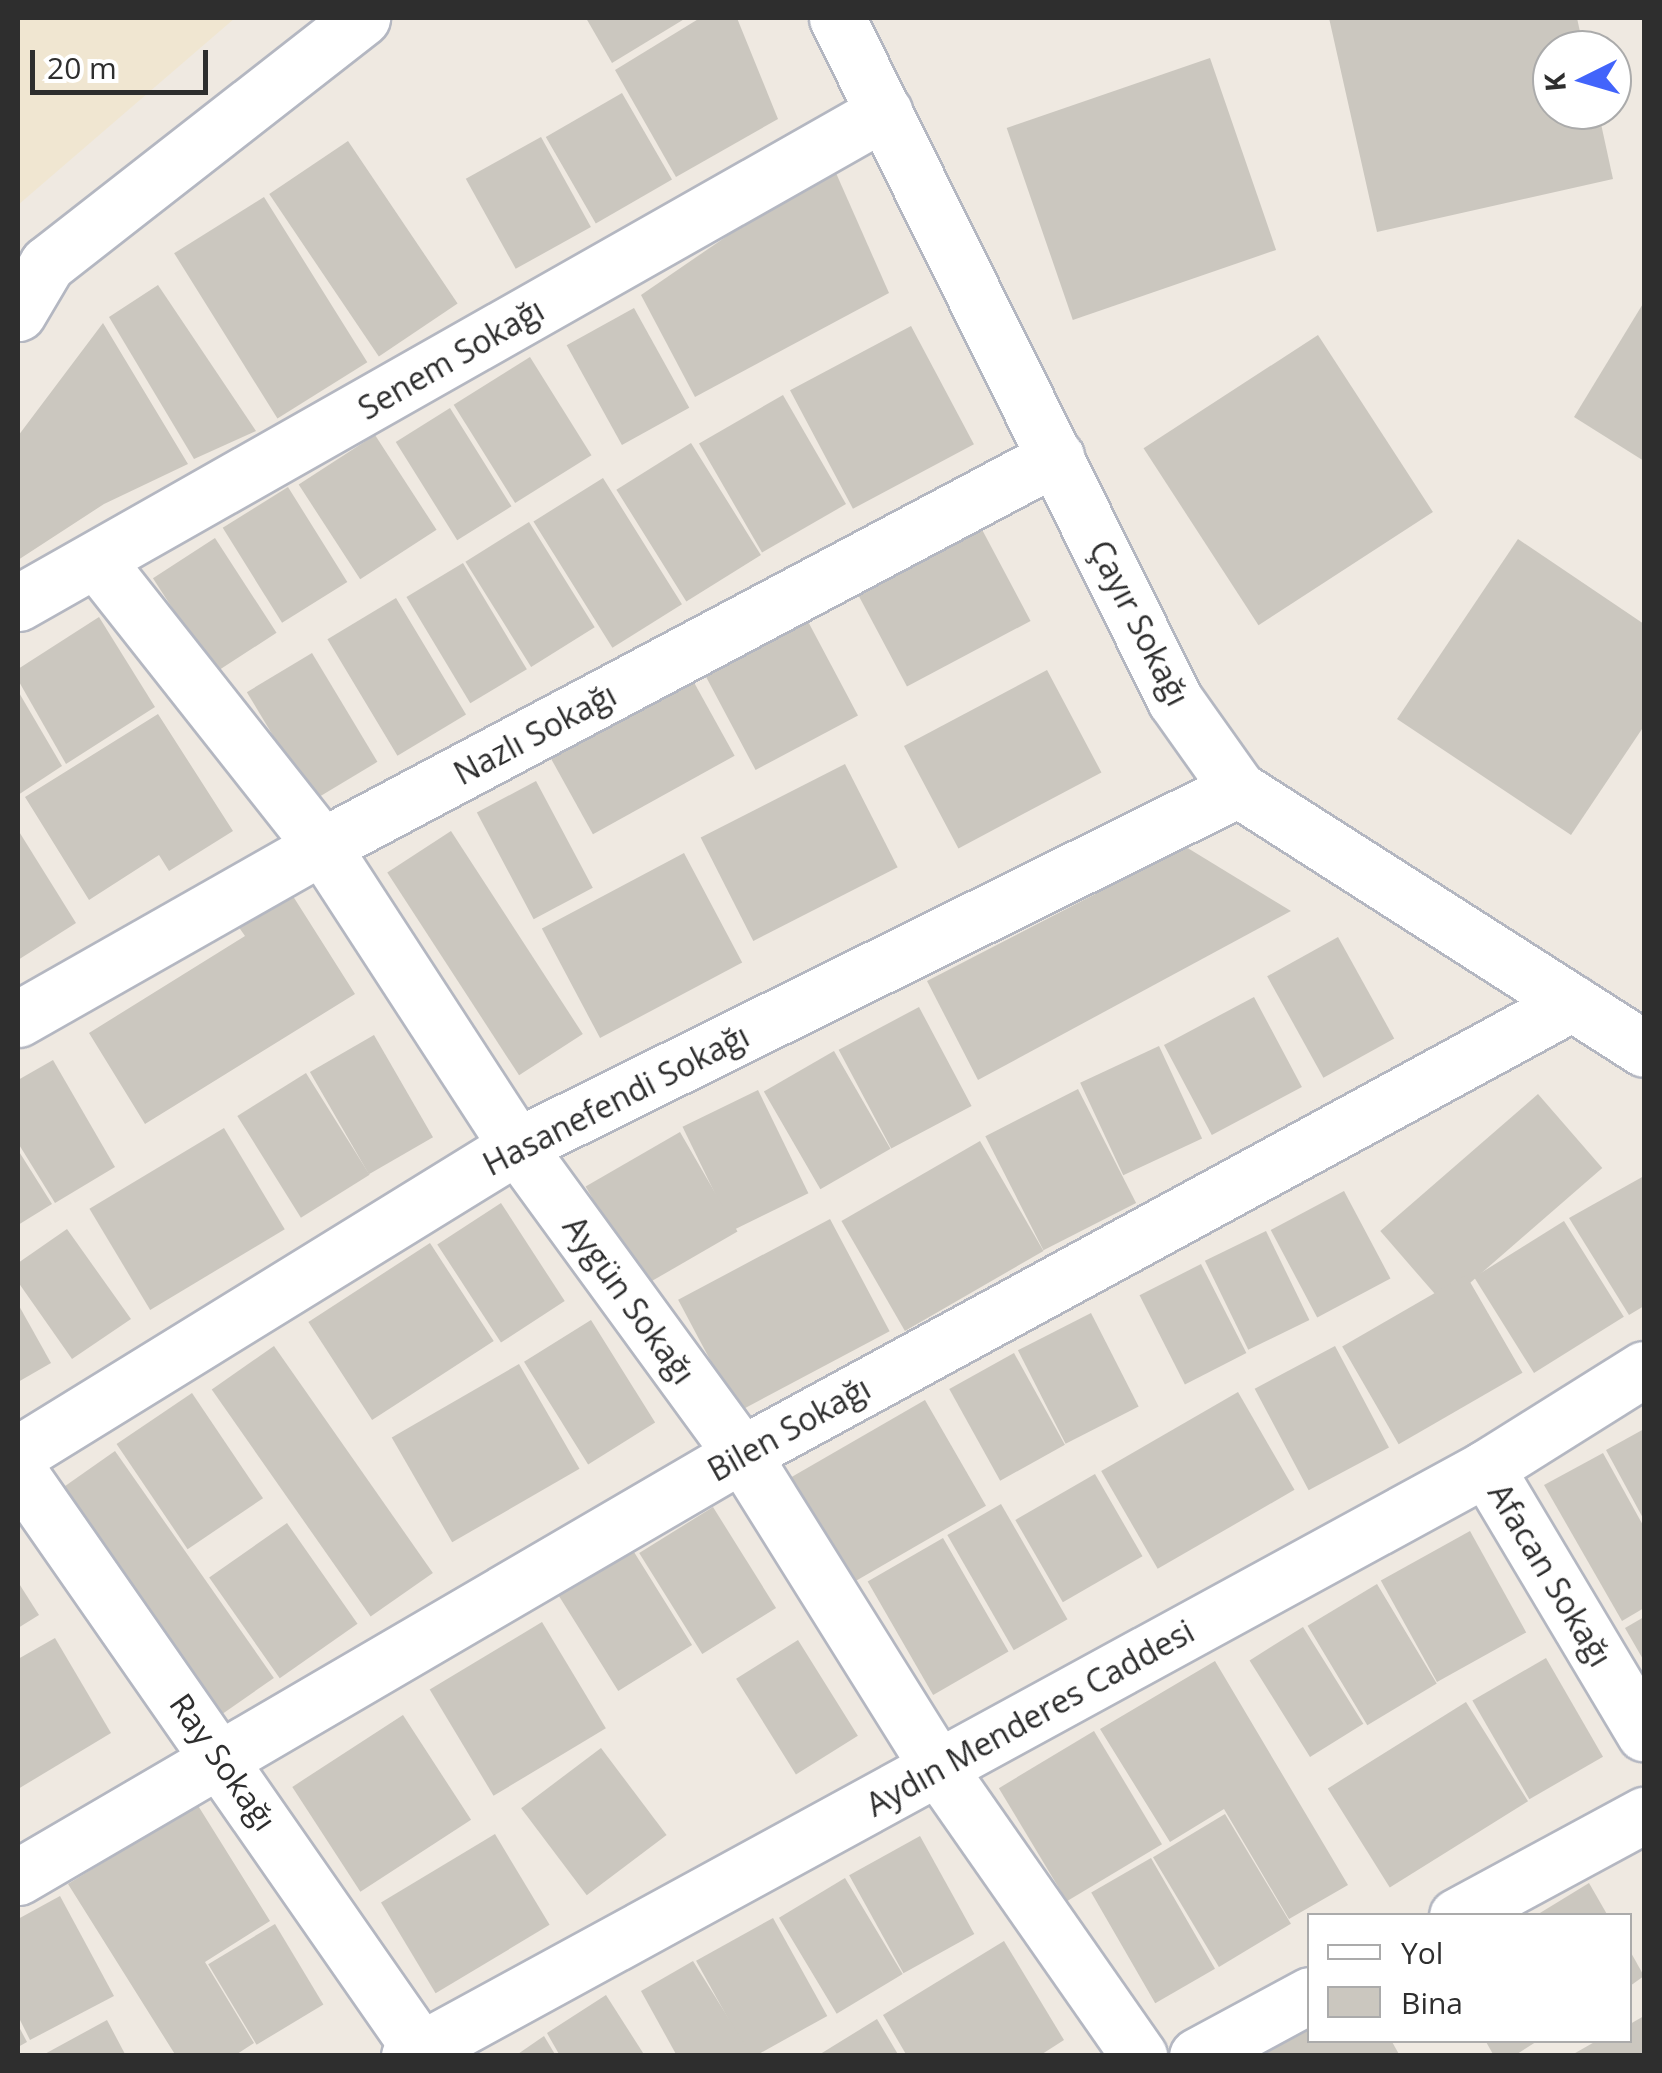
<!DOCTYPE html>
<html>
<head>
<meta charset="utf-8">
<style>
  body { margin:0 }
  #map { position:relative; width:1662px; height:2073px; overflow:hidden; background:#efe9e1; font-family:"Open Sans",sans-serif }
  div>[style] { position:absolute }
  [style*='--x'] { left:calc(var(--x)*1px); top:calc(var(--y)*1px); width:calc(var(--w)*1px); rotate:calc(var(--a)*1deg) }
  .education>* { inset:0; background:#f0e6d1 }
  .building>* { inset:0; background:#cbc7bf; transform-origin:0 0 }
  .roads { filter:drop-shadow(2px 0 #b4b7c1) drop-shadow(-2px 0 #b4b7c1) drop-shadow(0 2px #b4b7c1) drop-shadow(0 -2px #b4b7c1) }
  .minor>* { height:55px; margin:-27.5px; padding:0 27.5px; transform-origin:27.5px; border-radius:27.5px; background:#fff }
  .tertiary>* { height:55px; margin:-27.5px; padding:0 27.5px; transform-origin:27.5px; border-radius:27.5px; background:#fff }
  span { translate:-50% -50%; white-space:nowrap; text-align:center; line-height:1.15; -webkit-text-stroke:9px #fff; paint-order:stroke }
  .street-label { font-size:32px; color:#2e2e2e }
  .frame { position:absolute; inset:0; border:20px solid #2e2e2e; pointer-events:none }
  .legend { position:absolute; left:1307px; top:1913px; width:325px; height:130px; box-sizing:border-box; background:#fff; border:2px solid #ababab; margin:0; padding:12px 18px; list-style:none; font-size:30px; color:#2e2e2e }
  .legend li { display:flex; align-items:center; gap:20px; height:50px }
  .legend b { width:50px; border:2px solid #ababab }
  .north { position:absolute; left:1532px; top:30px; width:100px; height:100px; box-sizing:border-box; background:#fff; border:2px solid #ababab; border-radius:50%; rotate:265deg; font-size:28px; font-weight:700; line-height:40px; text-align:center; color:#2e2e2e }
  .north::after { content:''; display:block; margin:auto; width:35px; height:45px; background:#4264fb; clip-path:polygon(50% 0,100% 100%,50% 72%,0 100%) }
  .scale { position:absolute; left:30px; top:50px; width:178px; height:45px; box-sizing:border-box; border:5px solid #2e2e2e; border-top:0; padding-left:12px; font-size:30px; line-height:35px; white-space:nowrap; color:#2e2e2e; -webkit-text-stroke:8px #fff; paint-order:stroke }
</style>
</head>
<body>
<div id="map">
  <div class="education">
    <i style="clip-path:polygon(18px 18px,235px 18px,18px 205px)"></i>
  </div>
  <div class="building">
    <i style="clip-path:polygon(586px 18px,686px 18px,612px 63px)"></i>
    <i style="clip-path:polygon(700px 18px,737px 18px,778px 119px,676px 177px,615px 70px)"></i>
    <i style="clip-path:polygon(1329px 18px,1577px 18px,1584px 50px,1552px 50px,1552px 110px,1598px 110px,1613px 179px,1377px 232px)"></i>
    <i style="left:1210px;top:58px;width:203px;height:215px;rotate:71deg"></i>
    <i style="left:622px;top:93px;width:100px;height:88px;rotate:60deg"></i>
    <i style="left:541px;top:137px;width:103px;height:86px;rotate:61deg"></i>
    <i style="left:348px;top:141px;width:196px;height:95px;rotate:56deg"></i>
    <i style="clip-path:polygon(832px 164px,889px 293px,695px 397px,641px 295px)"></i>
    <i style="left:264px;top:197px;width:195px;height:106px;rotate:58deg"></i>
    <i style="clip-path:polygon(158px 285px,256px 431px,194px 459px,109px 317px)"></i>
    <i style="clip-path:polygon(1644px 302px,1644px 461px,1574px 417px)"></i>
    <i style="left:634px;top:308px;width:114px;height:77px;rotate:61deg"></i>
    <i style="clip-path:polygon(103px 323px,188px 464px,104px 504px,18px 560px,18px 436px)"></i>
    <i style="left:911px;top:326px;width:134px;height:137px;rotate:62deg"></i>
    <i style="left:1318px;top:335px;width:211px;height:208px;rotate:57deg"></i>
    <i style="left:530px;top:357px;width:116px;height:90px;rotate:58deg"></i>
    <i style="left:783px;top:395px;width:126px;height:97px;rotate:60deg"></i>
    <i style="left:450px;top:408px;width:116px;height:64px;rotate:58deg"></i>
    <i style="left:375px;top:435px;width:113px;height:91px;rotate:57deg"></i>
    <i style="left:691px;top:443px;width:132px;height:88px;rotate:58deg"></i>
    <i style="left:603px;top:478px;width:149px;height:82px;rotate:58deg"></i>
    <i style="left:288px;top:487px;width:112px;height:77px;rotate:58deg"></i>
    <i style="left:529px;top:522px;width:124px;height:75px;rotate:58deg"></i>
    <i style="left:978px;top:522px;width:112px;height:140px;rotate:62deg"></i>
    <i style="left:215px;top:538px;width:113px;height:74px;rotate:57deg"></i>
    <i style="clip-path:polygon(1518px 539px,1644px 624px,1644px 726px,1571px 835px,1397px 719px)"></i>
    <i style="left:463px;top:563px;width:124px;height:66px;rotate:59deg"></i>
    <i style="left:396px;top:598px;width:136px;height:80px;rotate:59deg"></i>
    <i style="left:804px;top:614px;width:115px;height:116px;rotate:62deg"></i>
    <i style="clip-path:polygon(99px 617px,155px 707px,66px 764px,18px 680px,18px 669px)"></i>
    <i style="left:312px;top:653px;width:127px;height:76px;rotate:59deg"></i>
    <i style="left:1047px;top:670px;width:116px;height:162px;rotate:62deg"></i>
    <i style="left:691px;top:677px;width:90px;height:162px;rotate:61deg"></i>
    <i style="clip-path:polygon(18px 691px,62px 766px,18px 795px)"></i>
    <i style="clip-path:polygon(158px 714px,233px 831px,169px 871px,159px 855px,89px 900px,25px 797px)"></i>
    <i style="left:845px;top:764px;width:116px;height:162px;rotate:63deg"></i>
    <i style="left:536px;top:781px;width:121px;height:67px;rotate:62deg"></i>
    <i style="clip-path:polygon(18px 830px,76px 923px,18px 960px)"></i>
    <i style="left:451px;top:831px;width:242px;height:76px;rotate:57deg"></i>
    <i style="clip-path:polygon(1186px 847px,1291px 911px,978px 1080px,927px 981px)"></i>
    <i style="left:684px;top:853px;width:124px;height:161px;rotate:62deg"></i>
    <i style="clip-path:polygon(291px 893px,355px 994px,145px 1124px,89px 1033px,245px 936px,238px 926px)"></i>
    <i style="left:1338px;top:937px;width:116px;height:81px;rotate:61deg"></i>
    <i style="left:1254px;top:997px;width:102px;height:102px;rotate:62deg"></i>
    <i style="left:919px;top:1007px;width:112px;height:91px;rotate:62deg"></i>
    <i style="left:374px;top:1035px;width:118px;height:74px;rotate:60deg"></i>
    <i style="left:1159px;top:1046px;width:102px;height:87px;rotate:65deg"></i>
    <i style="left:834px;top:1051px;width:113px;height:81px;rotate:60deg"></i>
    <i style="clip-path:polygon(53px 1060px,115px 1167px,55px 1203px,18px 1143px,18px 1080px)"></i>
    <i style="left:306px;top:1073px;width:120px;height:81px;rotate:58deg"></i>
    <i style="left:1078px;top:1089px;width:128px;height:104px;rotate:63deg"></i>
    <i style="left:758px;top:1090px;width:115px;height:84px;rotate:64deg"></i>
    <i style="left:1538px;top:1094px;width:98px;height:209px;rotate:49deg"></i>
    <i style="left:224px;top:1128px;width:118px;height:157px;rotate:59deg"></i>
    <i style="left:680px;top:1132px;width:115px;height:109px;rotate:60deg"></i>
    <i style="left:980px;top:1141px;width:127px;height:160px;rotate:60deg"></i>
    <i style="clip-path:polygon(18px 1150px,52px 1204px,18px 1225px)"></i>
    <i style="clip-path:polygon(1644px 1176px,1644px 1306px,1629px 1315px,1569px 1218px)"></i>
    <i style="left:1344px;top:1191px;width:99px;height:83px;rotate:62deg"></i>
    <i style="left:501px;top:1203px;width:117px;height:76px;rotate:57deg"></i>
    <i style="left:830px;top:1219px;width:127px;height:172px;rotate:62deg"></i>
    <i style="left:1564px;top:1221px;width:113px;height:106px;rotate:58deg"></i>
    <i style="clip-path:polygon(67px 1229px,131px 1319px,72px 1359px,18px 1282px,18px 1263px)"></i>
    <i style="left:1266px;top:1231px;width:99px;height:68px;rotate:64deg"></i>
    <i style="left:430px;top:1243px;width:117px;height:145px;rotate:57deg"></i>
    <i style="left:1201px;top:1264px;width:100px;height:69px;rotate:63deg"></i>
    <i style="left:1466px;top:1275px;width:113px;height:143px;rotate:60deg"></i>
    <i style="clip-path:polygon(18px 1304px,51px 1363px,18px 1382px)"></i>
    <i style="left:1091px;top:1313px;width:105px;height:82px;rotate:63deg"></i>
    <i style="left:591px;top:1320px;width:121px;height:79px;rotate:58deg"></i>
    <i style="left:274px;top:1346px;width:277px;height:76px;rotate:55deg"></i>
    <i style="left:1335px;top:1346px;width:115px;height:91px;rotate:62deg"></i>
    <i style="left:1014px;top:1353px;width:105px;height:74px;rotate:61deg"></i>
    <i style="left:519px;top:1364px;width:121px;height:147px;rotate:60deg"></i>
    <i style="left:1238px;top:1392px;width:113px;height:158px;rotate:60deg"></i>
    <i style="left:192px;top:1393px;width:127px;height:91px;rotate:56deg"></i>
    <i style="left:925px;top:1400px;width:122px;height:155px;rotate:60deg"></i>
    <i style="clip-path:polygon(1644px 1429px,1644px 1520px,1606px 1450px)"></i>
    <i style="left:115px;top:1451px;width:277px;height:70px;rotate:55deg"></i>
    <i style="clip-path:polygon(1603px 1453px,1644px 1527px,1644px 1608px,1622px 1621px,1544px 1485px)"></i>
    <i style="left:1095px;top:1474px;width:95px;height:92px;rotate:60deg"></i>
    <i style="left:1001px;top:1504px;width:133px;height:62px;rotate:60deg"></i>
    <i style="left:713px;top:1507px;width:119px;height:87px;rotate:58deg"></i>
    <i style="left:287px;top:1523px;width:123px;height:95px;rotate:55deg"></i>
    <i style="left:1470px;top:1531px;width:116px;height:102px;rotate:61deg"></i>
    <i style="left:943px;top:1538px;width:131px;height:87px;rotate:60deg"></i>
    <i style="left:629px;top:1544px;width:119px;height:87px;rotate:58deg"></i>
    <i style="clip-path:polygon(18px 1582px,39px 1615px,18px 1628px)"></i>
    <i style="left:1377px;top:1584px;width:116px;height:81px;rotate:59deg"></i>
    <i style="clip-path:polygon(1644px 1617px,1644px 1661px,1625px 1628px)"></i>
    <i style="left:542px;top:1622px;width:124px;height:131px;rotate:59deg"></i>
    <i style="left:1303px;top:1627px;width:114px;height:63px;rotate:58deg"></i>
    <i style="clip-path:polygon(55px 1638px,111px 1733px,18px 1789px,18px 1659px)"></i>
    <i style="left:798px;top:1640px;width:113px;height:73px;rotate:58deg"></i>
    <i style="left:1546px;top:1658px;width:114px;height:85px;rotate:60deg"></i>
    <i style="clip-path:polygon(1215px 1661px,1348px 1885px,1289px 1919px,1224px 1809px,1170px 1842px,1100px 1729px)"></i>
    <i style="left:1466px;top:1702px;width:117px;height:163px;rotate:58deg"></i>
    <i style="left:403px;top:1715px;width:125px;height:132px;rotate:57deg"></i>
    <i style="left:1094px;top:1731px;width:132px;height:111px;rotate:59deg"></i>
    <i style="left:601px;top:1748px;width:109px;height:100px;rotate:53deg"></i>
    <i style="clip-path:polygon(197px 1804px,270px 1921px,205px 1962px,254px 2043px,234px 2056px,176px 2056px,68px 1884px)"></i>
    <i style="left:1225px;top:1814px;width:128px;height:84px;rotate:59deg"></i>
    <i style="left:495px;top:1834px;width:106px;height:133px;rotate:59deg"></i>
    <i style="left:920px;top:1836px;width:112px;height:81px;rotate:61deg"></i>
    <i style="left:1151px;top:1858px;width:128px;height:69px;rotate:60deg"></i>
    <i style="left:845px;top:1878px;width:112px;height:77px;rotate:59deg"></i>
    <i style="clip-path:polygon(1589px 1883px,1608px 1916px,1535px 1916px)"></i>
    <i style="clip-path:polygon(60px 1896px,114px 1996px,30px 2040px,18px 2016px,18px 1919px)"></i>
    <i style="left:773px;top:1918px;width:112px;height:88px;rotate:61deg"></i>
    <i style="left:275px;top:1924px;width:94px;height:78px;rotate:59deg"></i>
    <i style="clip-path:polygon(1004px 1941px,1064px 2040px,1039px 2056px,907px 2056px,883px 2015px)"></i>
    <i style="clip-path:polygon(1630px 1951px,1644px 1976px,1630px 1986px)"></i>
    <i style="clip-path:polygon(693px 1961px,752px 2056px,677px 2056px,641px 1991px)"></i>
    <i style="clip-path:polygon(606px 1995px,645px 2056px,560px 2056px,547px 2033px)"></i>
    <i style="clip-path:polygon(1644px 2016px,1644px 2056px,1570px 2056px,1598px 2040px,1630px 2040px,1630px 2024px)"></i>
    <i style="clip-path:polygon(877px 2019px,899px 2056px,817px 2056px)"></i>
    <i style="clip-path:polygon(107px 2020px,126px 2056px,41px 2056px)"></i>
    <i style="clip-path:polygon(1310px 2023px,1310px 2040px,1391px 2040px,1400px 2056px,1255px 2056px)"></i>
    <i style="clip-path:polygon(18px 2025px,27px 2042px,18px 2047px)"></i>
    <i style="clip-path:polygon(544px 2036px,556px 2056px,515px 2056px)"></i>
    <i style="clip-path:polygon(1485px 2040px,1539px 2040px,1514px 2056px,1494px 2056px)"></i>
  </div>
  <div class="roads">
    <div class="minor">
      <i style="--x:837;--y:18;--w:761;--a:63.64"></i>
      <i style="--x:1175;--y:700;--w:109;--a:54.7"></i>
      <i style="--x:1238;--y:789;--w:482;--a:32.6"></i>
      <i style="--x:97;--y:561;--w:363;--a:51.7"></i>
      <i style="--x:322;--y:846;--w:358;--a:57"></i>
      <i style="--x:517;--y:1146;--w:381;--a:53.9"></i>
      <i style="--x:742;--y:1454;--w:372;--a:58"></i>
      <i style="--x:939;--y:1769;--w:350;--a:55.1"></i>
      <i style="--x:18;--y:603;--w:996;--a:-29.55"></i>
      <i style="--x:18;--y:1019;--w:350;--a:-29.6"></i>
      <i style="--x:322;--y:846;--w:831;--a:-27.92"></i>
      <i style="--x:18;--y:1454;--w:586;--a:-31.68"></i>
      <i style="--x:517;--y:1146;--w:805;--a:-26.34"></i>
      <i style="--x:1486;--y:1468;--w:309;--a:59.2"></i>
      <i style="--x:18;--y:1471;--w:713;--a:55.17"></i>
      <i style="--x:18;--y:1877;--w:839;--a:-30.3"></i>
      <i style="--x:742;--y:1454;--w:945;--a:-28.52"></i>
      <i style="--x:1457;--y:1916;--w:213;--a:-28.4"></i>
      <i style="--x:409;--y:2056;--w:1227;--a:-28.63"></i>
      <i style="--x:1486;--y:1468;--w:186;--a:-32.1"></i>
      <i style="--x:1197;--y:2056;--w:128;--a:-28.4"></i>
    </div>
    <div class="tertiary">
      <i style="--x:18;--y:313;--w:57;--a:-59.4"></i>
      <i style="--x:47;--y:264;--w:400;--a:-38"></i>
    </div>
  </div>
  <div class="street-label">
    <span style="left:451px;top:359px;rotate:-30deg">Senem Sokağı</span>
    <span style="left:1139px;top:623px;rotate:63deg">Çayır Sokağı</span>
    <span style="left:535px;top:734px;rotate:-28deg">Nazlı Sokağı</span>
    <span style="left:616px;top:1100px;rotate:-27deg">Hasanefendi Sokağı</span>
    <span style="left:629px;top:1300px;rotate:54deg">Aygün Sokağı</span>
    <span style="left:789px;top:1429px;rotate:-29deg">Bilen Sokağı</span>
    <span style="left:1550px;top:1575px;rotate:59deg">Afacan Sokağı</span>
    <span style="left:1030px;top:1718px;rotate:-29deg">Aydın Menderes Caddesi</span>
    <span style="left:223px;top:1762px;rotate:55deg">Ray Sokağı</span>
  </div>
  <div class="frame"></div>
  <ul class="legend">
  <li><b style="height:12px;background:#fff"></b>Yol</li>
  <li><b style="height:28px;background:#cbc7bf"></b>Bina</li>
  </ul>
  <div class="north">K</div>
  <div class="scale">20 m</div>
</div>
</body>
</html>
